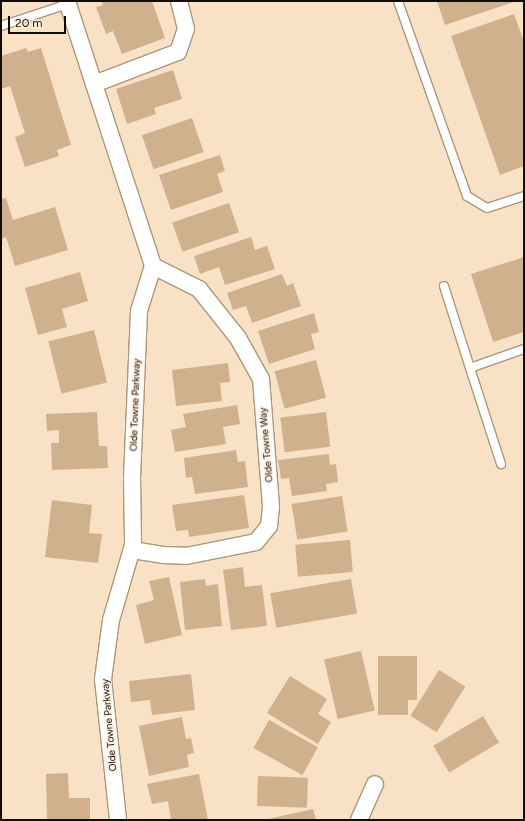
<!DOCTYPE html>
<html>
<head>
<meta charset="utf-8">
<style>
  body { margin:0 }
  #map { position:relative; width:525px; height:821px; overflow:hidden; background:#f9e1c6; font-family:Figtree,sans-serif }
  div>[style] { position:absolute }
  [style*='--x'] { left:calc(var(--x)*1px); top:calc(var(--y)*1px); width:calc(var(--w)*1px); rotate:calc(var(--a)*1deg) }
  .building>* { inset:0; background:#d0b18d; transform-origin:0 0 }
  .roads { filter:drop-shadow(1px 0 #ac967c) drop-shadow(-1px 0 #ac967c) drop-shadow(0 1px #ac967c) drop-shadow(0 -1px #ac967c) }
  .service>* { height:8px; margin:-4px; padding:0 4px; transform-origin:4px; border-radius:4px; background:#fff }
  .minor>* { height:16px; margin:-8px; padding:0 8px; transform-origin:8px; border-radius:8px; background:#fff }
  span { translate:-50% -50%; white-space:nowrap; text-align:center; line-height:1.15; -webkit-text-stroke:3px #fff0e0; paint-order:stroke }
  .street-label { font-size:10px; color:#140c04 }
  .frame { position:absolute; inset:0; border:2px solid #140c04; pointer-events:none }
  .scale { position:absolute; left:8px; top:16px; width:58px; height:18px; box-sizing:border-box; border:2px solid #140c04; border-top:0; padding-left:5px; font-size:12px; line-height:14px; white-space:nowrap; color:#140c04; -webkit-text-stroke:3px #fff0e0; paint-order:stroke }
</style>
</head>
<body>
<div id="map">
  <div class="building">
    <i style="clip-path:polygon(101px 1px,152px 1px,165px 38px,122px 54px,113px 31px,106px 34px,96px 7px,103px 5px)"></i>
    <i style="clip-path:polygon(437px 1px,517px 1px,445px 25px)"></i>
    <i style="clip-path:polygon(514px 14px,524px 42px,524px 166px,500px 175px,451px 36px)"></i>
    <i style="clip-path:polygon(26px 48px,28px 52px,41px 48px,71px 145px,57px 150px,59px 156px,25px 167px,15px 137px,25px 133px,10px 86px,1px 89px,1px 56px)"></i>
    <i style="clip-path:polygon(173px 70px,182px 99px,154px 108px,156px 114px,127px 124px,116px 89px)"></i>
    <i style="left:192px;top:118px;width:36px;height:53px;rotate:71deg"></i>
    <i style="clip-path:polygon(220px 155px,225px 171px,217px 174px,223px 192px,171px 210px,159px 175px)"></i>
    <i style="clip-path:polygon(6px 198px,13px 220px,55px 207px,68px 250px,15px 266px,6px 237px,1px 239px,1px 199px)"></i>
    <i style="left:229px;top:203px;width:31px;height:60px;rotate:71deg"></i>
    <i style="clip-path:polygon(251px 237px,255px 250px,267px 246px,275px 269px,225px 285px,219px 267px,200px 274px,194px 256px)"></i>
    <i style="clip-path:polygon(524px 257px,524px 332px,493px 342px,471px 274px)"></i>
    <i style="clip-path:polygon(80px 272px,88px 301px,62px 309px,67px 327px,38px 335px,25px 288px)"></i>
    <i style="clip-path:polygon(282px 274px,287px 286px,293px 283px,301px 306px,252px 323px,246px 306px,233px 310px,227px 293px)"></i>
    <i style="clip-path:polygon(314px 313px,319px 332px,311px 334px,315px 349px,269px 364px,258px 331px)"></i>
    <i style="left:94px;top:330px;width:54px;height:47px;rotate:76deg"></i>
    <i style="left:316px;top:360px;width:39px;height:43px;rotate:75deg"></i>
    <i style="clip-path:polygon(228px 363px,230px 382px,220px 383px,222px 401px,176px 406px,172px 370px)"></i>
    <i style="clip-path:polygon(237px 405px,240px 424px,223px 427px,226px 444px,175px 452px,171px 430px,186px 427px,183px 414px)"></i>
    <i style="clip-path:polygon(97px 412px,99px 446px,107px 446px,108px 468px,52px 470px,51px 443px,59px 443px,59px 430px,47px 431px,46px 414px)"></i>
    <i style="left:326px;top:412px;width:35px;height:46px;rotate:83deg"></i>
    <i style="clip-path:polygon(236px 450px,238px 462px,245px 461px,248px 487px,195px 494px,192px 477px,186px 478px,184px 458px)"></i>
    <i style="clip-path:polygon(329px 454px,330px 465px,336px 464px,338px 482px,326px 484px,327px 491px,292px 496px,289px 478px,281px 479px,278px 460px)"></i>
    <i style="clip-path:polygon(244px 495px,249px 528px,189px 537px,188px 530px,176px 531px,172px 505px)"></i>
    <i style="left:342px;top:496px;width:36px;height:51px;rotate:81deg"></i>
    <i style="clip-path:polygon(52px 500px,92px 505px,89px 533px,102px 534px,98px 563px,45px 557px)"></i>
    <i style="left:350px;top:540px;width:32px;height:55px;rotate:85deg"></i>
    <i style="clip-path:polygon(243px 567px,245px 587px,262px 585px,267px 626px,231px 630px,223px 570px)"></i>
    <i style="clip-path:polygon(169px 577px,182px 635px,145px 644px,136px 605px,154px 600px,149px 581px)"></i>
    <i style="clip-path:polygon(205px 579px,206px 586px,218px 584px,222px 626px,185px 630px,180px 582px)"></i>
    <i style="left:351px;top:579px;width:35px;height:82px;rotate:80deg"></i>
    <i style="left:361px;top:651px;width:61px;height:38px;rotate:77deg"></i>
    <i style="clip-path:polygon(378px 656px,417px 656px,417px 700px,408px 700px,408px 715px,378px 715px)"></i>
    <i style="left:439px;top:670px;width:31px;height:54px;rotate:32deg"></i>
    <i style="clip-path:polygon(191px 674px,195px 710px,152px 715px,150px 700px,131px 702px,129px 681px)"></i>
    <i style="clip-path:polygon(290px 676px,327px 699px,318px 714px,331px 722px,318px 744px,267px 713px)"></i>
    <i style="left:483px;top:716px;width:31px;height:58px;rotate:59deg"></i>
    <i style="clip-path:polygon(182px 717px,186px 739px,191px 738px,194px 753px,187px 755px,189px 767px,149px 776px,139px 726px)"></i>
    <i style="left:269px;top:720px;width:56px;height:32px;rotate:29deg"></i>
    <i style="clip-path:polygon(68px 773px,69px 798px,90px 798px,90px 820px,47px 820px,46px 774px)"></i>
    <i style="clip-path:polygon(199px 774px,208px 820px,171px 820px,168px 801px,152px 804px,147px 784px)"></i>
    <i style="left:258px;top:776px;width:50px;height:30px;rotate:2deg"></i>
    <i style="clip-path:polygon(313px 809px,316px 820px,268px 820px,268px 819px)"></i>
  </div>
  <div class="roads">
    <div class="service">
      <i style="--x:398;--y:1;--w:207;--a:70.5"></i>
      <i style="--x:467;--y:196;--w:23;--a:31"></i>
      <i style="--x:487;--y:208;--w:39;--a:-18"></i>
      <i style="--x:1;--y:26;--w:71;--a:-18.2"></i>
      <i style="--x:444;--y:286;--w:86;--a:72.4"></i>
      <i style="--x:470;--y:368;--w:57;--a:-19.4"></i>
      <i style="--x:470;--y:368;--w:101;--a:72.1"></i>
    </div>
    <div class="minor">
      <i style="--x:67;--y:1;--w:279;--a:72"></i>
      <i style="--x:153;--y:266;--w:47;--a:107.3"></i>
      <i style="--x:139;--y:311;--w:167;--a:92.4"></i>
      <i style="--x:132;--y:478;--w:67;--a:89.1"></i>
      <i style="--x:133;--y:545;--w:78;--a:106.3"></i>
      <i style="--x:111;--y:620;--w:60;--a:97.7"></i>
      <i style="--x:103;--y:679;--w:142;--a:83.9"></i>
      <i style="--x:94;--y:84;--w:90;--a:-20.9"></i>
      <i style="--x:178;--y:52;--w:24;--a:-71"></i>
      <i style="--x:186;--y:29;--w:29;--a:-104"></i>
      <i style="--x:132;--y:550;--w:30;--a:9"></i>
      <i style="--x:162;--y:555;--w:24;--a:2"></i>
      <i style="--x:186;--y:556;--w:71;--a:-11.3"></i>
      <i style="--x:256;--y:542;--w:21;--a:-51"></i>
      <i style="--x:269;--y:526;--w:20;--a:-84"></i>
      <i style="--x:271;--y:506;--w:127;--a:-94.5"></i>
      <i style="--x:261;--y:379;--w:47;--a:-119.3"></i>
      <i style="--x:238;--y:338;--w:63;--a:-128.5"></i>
      <i style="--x:199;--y:289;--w:51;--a:-153.4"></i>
      <i style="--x:359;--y:820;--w:39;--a:-66"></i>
    </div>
  </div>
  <div class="street-label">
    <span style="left:135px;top:405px;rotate:-88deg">Olde Towne Parkway</span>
    <span style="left:266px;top:445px;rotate:-95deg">Olde Towne Way</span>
    <span style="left:109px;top:725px;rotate:-95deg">Olde Towne Parkway</span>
  </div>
  <div class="frame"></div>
  <div class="scale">20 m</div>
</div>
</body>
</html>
